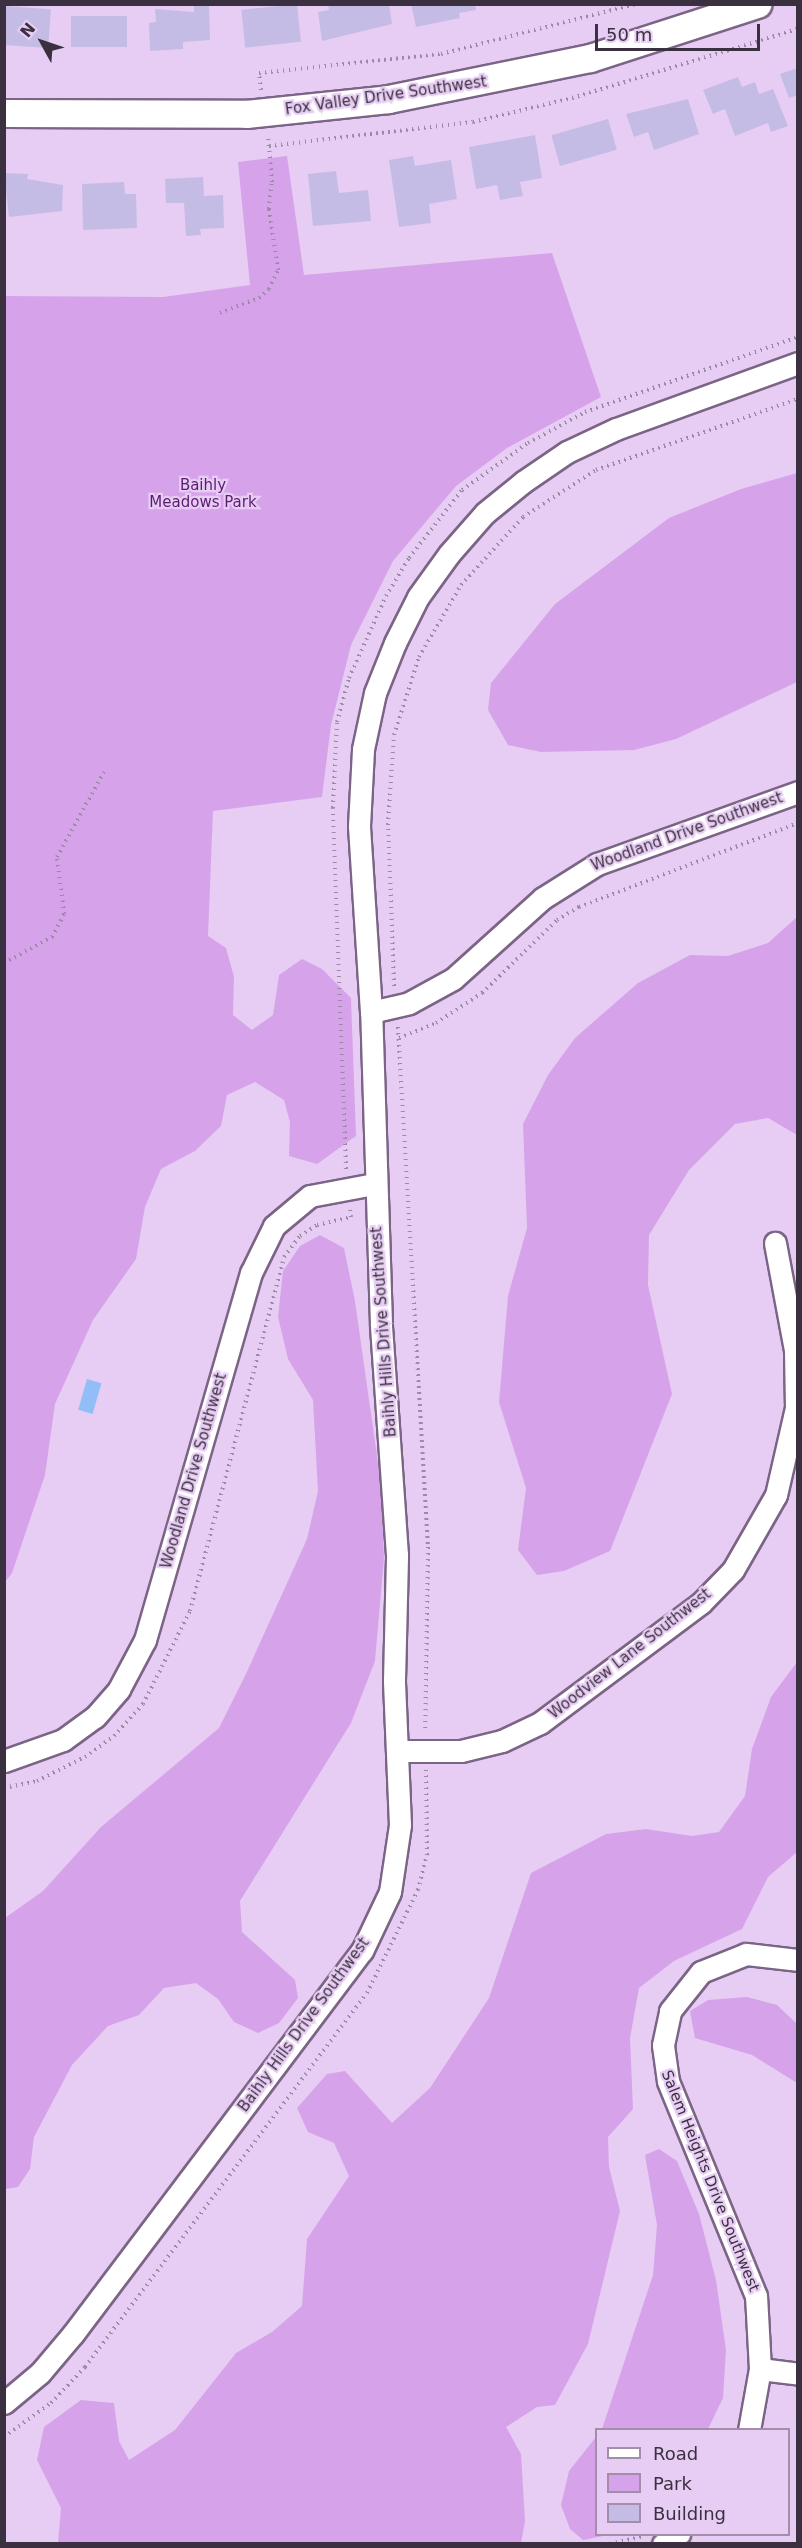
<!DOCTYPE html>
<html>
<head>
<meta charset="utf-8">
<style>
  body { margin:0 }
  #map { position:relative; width:802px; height:2548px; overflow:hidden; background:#e7cdf3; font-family:"DejaVu Sans",sans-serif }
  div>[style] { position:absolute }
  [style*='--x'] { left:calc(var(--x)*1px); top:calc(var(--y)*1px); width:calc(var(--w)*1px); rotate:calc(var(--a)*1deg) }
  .green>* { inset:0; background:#d6a3eb }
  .water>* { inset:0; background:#92bef8; transform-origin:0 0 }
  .building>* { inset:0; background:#c5bce5; transform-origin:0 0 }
  .path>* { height:4px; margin-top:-2px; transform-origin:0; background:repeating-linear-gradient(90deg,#9c89a5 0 1.5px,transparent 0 6px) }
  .roads { filter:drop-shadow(2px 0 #7b6485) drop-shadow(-2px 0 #7b6485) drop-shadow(0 2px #7b6485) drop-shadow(0 -2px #7b6485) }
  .minor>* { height:21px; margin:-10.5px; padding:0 10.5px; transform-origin:10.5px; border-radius:10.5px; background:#fff }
  .tertiary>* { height:27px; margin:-13.5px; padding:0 13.5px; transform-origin:13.5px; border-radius:13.5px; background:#fff }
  span { translate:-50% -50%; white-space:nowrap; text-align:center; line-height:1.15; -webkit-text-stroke:4.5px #e7cdf3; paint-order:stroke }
  .street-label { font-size:15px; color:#3b303f }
  .park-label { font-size:15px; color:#5c1b73 }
  .frame { position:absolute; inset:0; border:6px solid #3b303f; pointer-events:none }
  .legend { position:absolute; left:595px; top:2428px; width:195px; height:108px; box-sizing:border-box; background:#e7cdf3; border:2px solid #a28eab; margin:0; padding:8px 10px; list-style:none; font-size:18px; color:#3b303f }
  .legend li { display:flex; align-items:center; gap:12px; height:30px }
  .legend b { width:30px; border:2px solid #a28eab }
  .north { position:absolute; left:12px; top:12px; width:60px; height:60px; -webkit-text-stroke:4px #e7cdf3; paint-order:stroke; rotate:310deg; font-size:16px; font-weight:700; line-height:24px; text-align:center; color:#3b303f }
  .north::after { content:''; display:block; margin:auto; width:21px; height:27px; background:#3b303f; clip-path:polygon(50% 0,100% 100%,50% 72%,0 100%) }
  .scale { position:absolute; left:595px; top:24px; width:165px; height:27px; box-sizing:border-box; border:3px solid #3b303f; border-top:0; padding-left:8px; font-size:18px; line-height:21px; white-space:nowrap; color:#3b303f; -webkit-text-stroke:4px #e7cdf3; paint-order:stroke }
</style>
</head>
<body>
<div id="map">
  <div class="green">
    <i style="clip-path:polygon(287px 156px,304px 275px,552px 253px,601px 397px,507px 448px,456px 486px,393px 561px,351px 645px,331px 725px,322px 797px,213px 811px,208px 936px,226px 948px,234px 977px,233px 1015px,252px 1030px,273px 1015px,279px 975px,302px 959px,322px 969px,351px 998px,356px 1136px,317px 1164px,289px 1156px,290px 1122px,284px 1100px,255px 1082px,227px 1095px,221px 1126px,195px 1151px,161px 1169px,145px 1207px,136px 1259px,93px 1320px,55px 1404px,45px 1475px,12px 1573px,5px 1582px,5px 296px,163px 297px,250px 285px,238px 162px)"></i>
    <i style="clip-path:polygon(797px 473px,797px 682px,676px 739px,634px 750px,541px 752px,508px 745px,488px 710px,491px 683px,555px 604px,669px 518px,741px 489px)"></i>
    <i style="clip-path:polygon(797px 917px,797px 1135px,768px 1118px,735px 1124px,689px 1170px,649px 1235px,648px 1285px,672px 1394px,610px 1551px,564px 1571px,537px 1575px,518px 1550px,526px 1488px,499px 1402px,508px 1296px,527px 1228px,523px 1124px,548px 1075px,575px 1038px,638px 983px,690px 955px,728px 956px,768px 943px)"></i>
    <i style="clip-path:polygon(320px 1235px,344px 1248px,355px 1301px,381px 1484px,384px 1558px,375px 1661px,351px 1723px,240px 1901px,242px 1932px,295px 1980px,298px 1998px,279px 2023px,258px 2033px,234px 2022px,218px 1999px,196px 1983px,164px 1988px,139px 2015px,108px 2026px,72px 2065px,34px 2137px,30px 2169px,18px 2187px,5px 2189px,5px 1918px,43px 1891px,101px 1827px,219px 1728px,245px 1676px,307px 1539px,318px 1491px,313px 1400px,288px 1359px,278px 1317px,283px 1271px,300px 1246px)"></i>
    <i style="clip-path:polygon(797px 1662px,797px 1852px,768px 1877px,742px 1929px,674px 1961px,639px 1988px,630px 2038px,633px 2109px,608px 2137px,609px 2167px,620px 2211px,588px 2344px,555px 2405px,537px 2407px,506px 2427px,521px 2454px,525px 2521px,521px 2543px,58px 2543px,61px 2508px,37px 2460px,44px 2427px,81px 2400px,114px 2403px,119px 2441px,129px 2460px,175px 2430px,236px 2353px,272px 2332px,302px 2306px,307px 2239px,349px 2176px,334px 2143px,308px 2132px,297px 2108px,327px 2074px,345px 2071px,392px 2123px,430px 2088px,489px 1998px,531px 1873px,606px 1834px,646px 1829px,692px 1836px,719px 1832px,745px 1796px,752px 1749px,771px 1697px)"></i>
    <i style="clip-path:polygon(747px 1997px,777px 2005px,797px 2024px,797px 2083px,752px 2055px,695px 2038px,690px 2011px,708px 2000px)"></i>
    <i style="clip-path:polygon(659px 2149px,677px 2161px,699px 2214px,716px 2280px,726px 2350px,723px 2398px,708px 2429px,602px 2429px,653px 2275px,657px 2225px,645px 2155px)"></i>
    <i style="clip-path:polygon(596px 2437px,596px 2534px,608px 2535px,583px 2540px,570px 2529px,561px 2505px,569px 2471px)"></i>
  </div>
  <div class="water">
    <i style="left:87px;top:1379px;width:15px;height:32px;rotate:16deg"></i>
  </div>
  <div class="building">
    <i style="clip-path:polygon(194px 4px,209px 4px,210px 40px,183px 42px,183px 49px,150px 51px,149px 23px,156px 22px,155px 9px,194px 12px)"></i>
    <i style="left:297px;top:4px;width:38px;height:56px;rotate:84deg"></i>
    <i style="clip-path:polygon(328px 4px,389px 4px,392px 24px,322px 41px,318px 12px,329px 10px)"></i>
    <i style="clip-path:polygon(411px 4px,475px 4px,476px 10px,459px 13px,460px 18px,416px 27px)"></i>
    <i style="left:5px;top:6px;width:46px;height:39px;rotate:4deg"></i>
    <i style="left:71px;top:16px;width:56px;height:31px"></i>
    <i style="clip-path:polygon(798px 68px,798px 95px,789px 98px,780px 74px)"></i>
    <i style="clip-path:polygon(738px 77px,742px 87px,755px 82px,759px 94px,773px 89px,788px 126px,771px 132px,768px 123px,735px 136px,725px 109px,713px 114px,703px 90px)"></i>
    <i style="clip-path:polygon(688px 99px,699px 134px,654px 150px,648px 132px,634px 137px,626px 114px)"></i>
    <i style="left:608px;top:119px;width:32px;height:59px;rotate:74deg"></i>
    <i style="clip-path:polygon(535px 135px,542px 178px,520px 182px,523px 196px,500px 200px,497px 185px,476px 189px,469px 147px)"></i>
    <i style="clip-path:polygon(413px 156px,415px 166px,451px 160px,457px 199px,429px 204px,431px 223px,399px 227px,389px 160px)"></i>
    <i style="clip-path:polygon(336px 171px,339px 193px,368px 190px,371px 221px,313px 226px,308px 174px)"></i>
    <i style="clip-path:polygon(4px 173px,28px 174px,27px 179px,63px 185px,62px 211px,9px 217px)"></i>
    <i style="clip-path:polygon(203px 177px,204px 196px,223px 195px,224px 228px,200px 229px,201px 235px,186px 236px,184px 203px,166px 203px,165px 179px)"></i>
    <i style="clip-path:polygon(124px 182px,125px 194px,136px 194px,137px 228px,83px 230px,82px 184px)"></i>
  </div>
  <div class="path">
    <i style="--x:261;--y:90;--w:17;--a:-97"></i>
    <i style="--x:259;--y:73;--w:183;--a:-6"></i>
    <i style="--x:441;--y:54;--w:201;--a:-14.4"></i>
    <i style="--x:269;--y:146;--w:205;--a:-6.7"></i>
    <i style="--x:473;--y:122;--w:102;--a:-13.6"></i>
    <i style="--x:572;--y:98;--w:236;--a:-17"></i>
    <i style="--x:220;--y:313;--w:42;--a:-21"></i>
    <i style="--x:259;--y:298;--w:13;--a:-42"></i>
    <i style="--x:269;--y:289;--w:21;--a:-65"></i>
    <i style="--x:278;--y:270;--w:62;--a:-98.4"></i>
    <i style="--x:269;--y:209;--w:27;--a:-84"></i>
    <i style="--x:272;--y:182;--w:46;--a:-95"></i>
    <i style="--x:4;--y:963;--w:55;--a:-28.4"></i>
    <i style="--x:52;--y:937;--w:26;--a:-62"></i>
    <i style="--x:64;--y:914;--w:57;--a:-97"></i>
    <i style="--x:57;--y:857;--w:97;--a:-61.1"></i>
    <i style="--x:394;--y:986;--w:161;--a:-92.1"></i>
    <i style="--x:388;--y:825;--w:90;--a:-86.2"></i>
    <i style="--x:394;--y:735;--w:82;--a:-72.2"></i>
    <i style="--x:419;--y:657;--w:83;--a:-59.7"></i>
    <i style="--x:461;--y:585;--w:92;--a:-47.6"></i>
    <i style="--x:523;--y:517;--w:87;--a:-32.8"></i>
    <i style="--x:596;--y:470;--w:214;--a:-19.4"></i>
    <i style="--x:398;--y:1027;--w:521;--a:86.7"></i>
    <i style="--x:428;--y:1547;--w:185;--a:90.9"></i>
    <i style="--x:399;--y:1038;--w:40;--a:-22"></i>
    <i style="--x:436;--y:1023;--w:55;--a:-33.1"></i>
    <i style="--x:482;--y:993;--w:105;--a:-44.2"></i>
    <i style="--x:557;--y:920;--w:26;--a:-31"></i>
    <i style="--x:579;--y:907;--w:235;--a:-21"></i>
    <i style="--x:346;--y:1169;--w:361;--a:-92.1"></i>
    <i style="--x:333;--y:808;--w:86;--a:-87.3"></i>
    <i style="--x:337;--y:722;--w:46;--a:-74.7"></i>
    <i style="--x:349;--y:678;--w:90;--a:-65.7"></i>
    <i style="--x:386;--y:596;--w:44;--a:-58.8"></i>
    <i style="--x:409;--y:558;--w:86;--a:-52.1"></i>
    <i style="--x:462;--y:490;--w:81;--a:-35.5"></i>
    <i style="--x:528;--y:443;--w:65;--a:-28.5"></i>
    <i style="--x:585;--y:412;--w:226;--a:-19.4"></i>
    <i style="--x:4;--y:1788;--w:34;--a:-12"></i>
    <i style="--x:37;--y:1781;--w:54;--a:-26.6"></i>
    <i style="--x:85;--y:1757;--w:36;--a:-36"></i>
    <i style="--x:114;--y:1736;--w:43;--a:-47.8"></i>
    <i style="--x:143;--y:1704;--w:104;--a:-63.2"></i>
    <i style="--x:190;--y:1611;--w:366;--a:-75.1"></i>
    <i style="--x:284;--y:1257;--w:26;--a:-53"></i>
    <i style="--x:300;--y:1236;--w:20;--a:-33"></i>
    <i style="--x:317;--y:1225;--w:35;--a:-13"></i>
    <i style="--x:351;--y:1217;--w:7;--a:-98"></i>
    <i style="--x:4;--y:2437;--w:58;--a:-35.9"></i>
    <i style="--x:51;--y:2403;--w:50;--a:-46.6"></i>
    <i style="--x:85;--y:2367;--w:468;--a:-53"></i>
    <i style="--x:367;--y:1993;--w:115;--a:-63.7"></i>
    <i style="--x:418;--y:1890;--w:36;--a:-76"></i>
    <i style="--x:427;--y:1855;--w:85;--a:-90.7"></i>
    <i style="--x:610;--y:2544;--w:35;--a:-13"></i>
  </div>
  <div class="roads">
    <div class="minor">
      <i style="--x:371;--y:1012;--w:39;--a:-13"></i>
      <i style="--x:409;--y:1003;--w:50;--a:-28.6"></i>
      <i style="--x:453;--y:979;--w:121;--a:-42"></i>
      <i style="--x:543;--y:898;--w:64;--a:-32.2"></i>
      <i style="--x:597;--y:864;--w:214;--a:-19.7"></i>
      <i style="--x:399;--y:1751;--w:62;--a:0"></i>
      <i style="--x:461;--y:1751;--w:42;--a:-13.7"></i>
      <i style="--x:502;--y:1741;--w:42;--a:-25.3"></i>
      <i style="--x:540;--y:1723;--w:201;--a:-36.7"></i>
      <i style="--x:701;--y:1603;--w:46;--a:-45.9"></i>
      <i style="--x:733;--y:1570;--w:86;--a:-60.2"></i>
      <i style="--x:776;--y:1495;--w:89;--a:-77.1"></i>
      <i style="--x:796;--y:1408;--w:58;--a:-91"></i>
      <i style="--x:795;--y:1350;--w:109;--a:-100.6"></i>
      <i style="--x:4;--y:1761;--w:63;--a:-19.6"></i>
      <i style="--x:63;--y:1740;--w:39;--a:-36"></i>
      <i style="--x:95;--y:1717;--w:37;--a:-49"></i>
      <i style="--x:119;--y:1689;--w:55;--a:-62"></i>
      <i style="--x:145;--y:1640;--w:382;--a:-73.9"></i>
      <i style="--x:251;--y:1273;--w:52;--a:-63.9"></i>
      <i style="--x:274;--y:1226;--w:47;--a:-39.8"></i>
      <i style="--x:310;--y:1196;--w:65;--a:-10.6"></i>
      <i style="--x:760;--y:2369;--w:38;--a:7"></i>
      <i style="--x:4;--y:2403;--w:47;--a:-39.8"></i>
      <i style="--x:40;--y:2373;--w:51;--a:-49.8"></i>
      <i style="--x:73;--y:2334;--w:480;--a:-53"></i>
      <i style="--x:362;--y:1951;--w:65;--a:-64.6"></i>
      <i style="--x:390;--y:1892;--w:68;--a:-81.5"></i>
      <i style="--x:400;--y:1825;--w:145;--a:-92.4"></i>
      <i style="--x:394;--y:1680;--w:125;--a:-88.6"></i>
      <i style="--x:397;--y:1555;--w:232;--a:-94"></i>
      <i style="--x:381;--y:1324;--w:312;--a:-91.8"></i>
      <i style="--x:371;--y:1012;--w:186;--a:-93.7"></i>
      <i style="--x:359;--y:826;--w:77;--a:-87"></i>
      <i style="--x:363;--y:749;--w:57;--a:-77.9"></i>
      <i style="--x:375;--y:693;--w:54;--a:-68.2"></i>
      <i style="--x:395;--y:643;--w:51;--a:-63.4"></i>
      <i style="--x:418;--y:597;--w:53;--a:-54.2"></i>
      <i style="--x:449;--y:554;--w:55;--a:-48.7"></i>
      <i style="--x:485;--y:513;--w:49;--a:-39.2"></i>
      <i style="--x:523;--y:482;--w:53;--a:-34.3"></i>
      <i style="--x:567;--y:452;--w:54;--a:-25.1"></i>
      <i style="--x:616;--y:429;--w:194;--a:-19.9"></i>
      <i style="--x:749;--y:2430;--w:62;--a:-79.8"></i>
      <i style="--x:760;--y:2369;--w:73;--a:-93.1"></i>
      <i style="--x:756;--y:2296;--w:232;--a:-112.3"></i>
      <i style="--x:668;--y:2081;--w:36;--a:-98"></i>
      <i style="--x:663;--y:2045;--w:35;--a:-78"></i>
      <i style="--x:670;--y:2011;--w:50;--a:-51.5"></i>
      <i style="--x:701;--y:1972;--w:48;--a:-21.8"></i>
      <i style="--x:746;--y:1954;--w:52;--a:6.6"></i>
      <i style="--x:663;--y:2544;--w:19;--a:-32"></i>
    </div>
    <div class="tertiary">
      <i style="--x:4;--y:113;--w:242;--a:0.2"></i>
      <i style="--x:246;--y:114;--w:143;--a:-6"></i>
      <i style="--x:388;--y:99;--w:206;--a:-11.5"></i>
      <i style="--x:590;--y:58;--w:176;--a:-17.9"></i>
    </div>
  </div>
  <div class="street-label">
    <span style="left:386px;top:96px;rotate:-8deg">Fox Valley Drive Southwest</span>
    <span style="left:687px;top:832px;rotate:-20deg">Woodland Drive Southwest</span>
    <span style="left:384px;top:1332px;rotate:-94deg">Baihly Hills Drive Southwest</span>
    <span style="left:194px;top:1471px;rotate:-74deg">Woodland Drive Southwest</span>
    <span style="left:630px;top:1654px;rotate:-38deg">Woodview Lane Southwest</span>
    <span style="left:304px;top:2025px;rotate:-54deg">Baihly Hills Drive Southwest</span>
    <span style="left:710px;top:2181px;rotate:68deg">Salem Heights Drive Southwest</span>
  </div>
  <div class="park-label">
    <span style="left:203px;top:494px">Baihly<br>Meadows Park</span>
  </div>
  <div class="frame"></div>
  <ul class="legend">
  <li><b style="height:8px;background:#fff"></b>Road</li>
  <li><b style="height:16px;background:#d6a3eb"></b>Park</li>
  <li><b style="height:16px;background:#c5bce5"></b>Building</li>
  </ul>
  <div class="north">N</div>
  <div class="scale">50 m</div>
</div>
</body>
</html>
